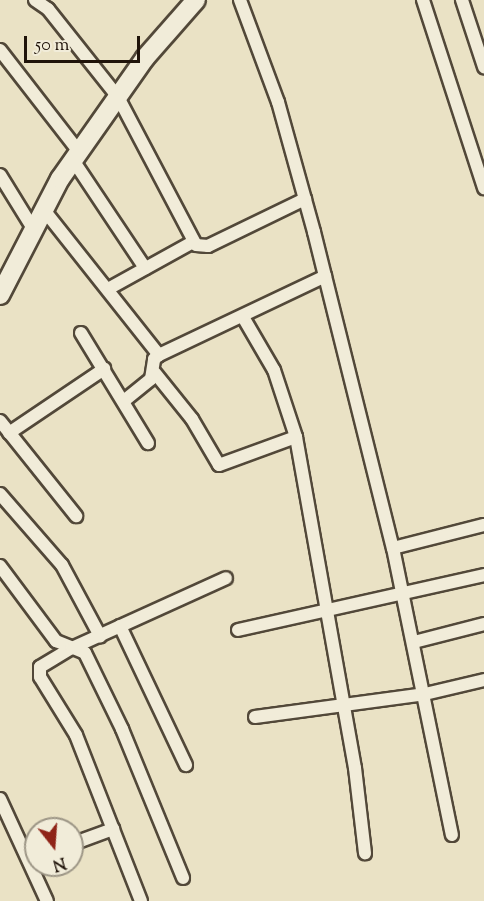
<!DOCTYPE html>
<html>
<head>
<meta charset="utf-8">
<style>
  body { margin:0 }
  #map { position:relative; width:484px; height:901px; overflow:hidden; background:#eae2c5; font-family:"Sorts Mill Goudy",serif }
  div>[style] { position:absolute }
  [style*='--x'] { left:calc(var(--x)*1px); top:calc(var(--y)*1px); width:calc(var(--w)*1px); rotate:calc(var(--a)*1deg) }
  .roads { filter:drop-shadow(2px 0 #524839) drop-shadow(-2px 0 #524839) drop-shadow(0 2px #524839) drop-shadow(0 -2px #524839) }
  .street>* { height:12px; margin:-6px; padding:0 6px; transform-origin:6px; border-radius:6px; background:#f1ecd9 }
  .secondary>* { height:18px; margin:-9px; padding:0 9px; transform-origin:9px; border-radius:9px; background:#f1ecd9 }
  span { translate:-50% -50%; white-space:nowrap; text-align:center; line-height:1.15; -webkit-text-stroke:4.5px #f1ecd9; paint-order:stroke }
  .north { position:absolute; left:24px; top:817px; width:60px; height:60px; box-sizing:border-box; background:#f1ecd9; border:2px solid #9d9686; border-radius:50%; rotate:163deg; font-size:16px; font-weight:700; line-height:24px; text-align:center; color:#20140a }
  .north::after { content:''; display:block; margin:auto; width:21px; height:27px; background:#8f2418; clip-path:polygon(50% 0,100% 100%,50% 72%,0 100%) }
  .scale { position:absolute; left:24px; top:36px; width:116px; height:27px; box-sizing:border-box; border:3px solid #20140a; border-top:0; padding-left:8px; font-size:18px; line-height:21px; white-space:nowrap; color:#20140a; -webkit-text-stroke:4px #f1ecd9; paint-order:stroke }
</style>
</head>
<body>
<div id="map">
  <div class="roads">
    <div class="street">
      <i style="--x:35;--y:0;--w:16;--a:35"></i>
      <i style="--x:48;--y:9;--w:112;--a:51.5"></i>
      <i style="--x:118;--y:97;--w:167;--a:62.2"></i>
      <i style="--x:196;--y:245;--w:12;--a:5"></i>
      <i style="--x:208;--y:246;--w:108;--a:-25.9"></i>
      <i style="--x:240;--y:0;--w:109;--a:69.6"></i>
      <i style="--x:278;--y:102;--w:135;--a:74.5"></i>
      <i style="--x:314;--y:232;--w:326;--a:76"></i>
      <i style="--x:393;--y:548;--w:293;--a:78.4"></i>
      <i style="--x:423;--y:0;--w:198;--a:72"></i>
      <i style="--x:462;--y:0;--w:71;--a:71.8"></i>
      <i style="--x:0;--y:50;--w:129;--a:52.2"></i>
      <i style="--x:73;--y:160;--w:130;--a:56.3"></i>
      <i style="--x:0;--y:175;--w:65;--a:58.3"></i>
      <i style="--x:44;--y:210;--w:185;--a:51.6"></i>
      <i style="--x:108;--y:289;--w:97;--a:-28.9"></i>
      <i style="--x:243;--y:317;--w:61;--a:59.7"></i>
      <i style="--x:274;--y:370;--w:71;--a:71.8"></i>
      <i style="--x:296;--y:437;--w:336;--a:79.9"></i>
      <i style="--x:355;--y:768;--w:86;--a:83.3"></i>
      <i style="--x:81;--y:333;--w:129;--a:58.7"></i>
      <i style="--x:155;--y:373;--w:59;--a:51.2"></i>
      <i style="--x:192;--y:419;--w:53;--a:59.6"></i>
      <i style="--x:219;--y:465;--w:82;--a:-20"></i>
      <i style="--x:125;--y:400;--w:33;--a:-39"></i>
      <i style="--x:151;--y:379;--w:20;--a:-81"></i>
      <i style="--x:154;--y:359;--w:6;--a:-39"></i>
      <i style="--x:159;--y:355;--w:184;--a:-25.4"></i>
      <i style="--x:0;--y:421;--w:122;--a:51.3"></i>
      <i style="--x:9;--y:433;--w:115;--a:-34"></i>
      <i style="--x:0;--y:494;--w:94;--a:48.9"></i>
      <i style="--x:62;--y:565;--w:81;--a:61.8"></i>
      <i style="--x:393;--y:548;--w:94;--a:-14.2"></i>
      <i style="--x:0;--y:566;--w:94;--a:53.3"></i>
      <i style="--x:56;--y:641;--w:31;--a:22"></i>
      <i style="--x:85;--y:653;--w:85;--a:64"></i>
      <i style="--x:122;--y:729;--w:161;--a:67.7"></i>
      <i style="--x:120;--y:626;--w:154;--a:64.6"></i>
      <i style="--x:238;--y:630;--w:252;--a:-12.6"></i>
      <i style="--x:414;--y:642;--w:72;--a:-14.4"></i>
      <i style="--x:255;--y:717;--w:172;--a:-7.7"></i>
      <i style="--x:425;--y:694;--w:61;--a:-13.3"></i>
      <i style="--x:0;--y:799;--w:112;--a:65.3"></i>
      <i style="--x:72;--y:844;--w:44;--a:-20.1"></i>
      <i style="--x:141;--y:901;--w:178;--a:-111.4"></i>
      <i style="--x:76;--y:735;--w:68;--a:-121.8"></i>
      <i style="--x:40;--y:677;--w:10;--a:-90"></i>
      <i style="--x:40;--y:667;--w:37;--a:-31"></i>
      <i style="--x:72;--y:648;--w:169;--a:-24.4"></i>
    </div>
    <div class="secondary">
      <i style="--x:0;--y:295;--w:131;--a:-62.7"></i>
      <i style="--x:60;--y:179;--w:148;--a:-54.9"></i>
      <i style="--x:145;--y:58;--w:77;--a:-48.7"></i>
    </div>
  </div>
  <div class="north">N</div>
  <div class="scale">50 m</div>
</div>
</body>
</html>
